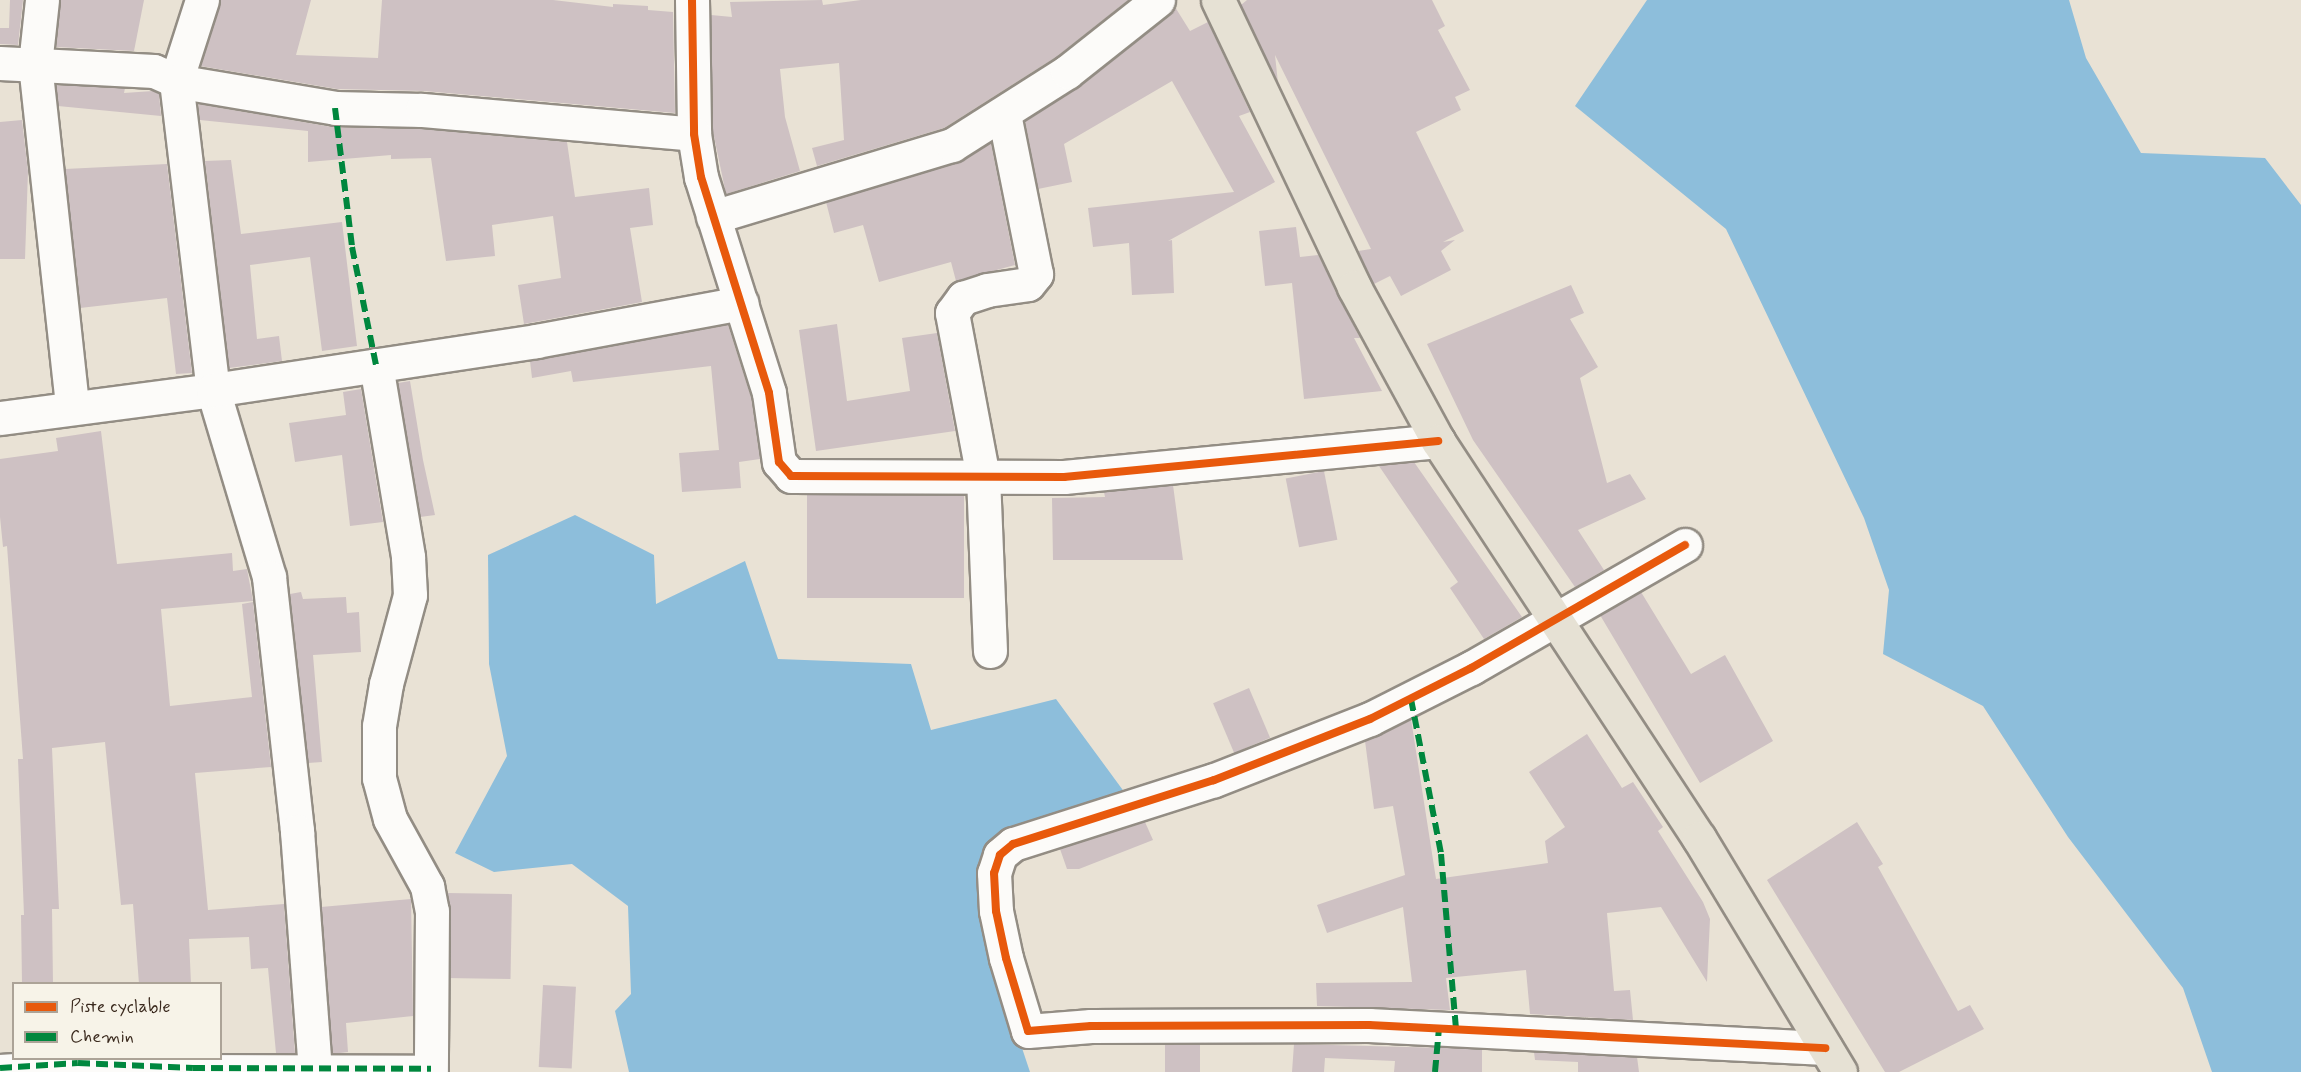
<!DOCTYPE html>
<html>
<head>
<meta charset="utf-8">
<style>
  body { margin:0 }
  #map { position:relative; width:2301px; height:1072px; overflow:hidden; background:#e9e2d5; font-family:Mynerve,sans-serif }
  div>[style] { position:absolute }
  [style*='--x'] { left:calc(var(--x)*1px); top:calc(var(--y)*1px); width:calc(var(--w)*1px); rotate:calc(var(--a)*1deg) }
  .water>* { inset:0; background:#8dbedb }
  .building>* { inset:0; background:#cec1c3; transform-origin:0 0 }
  .roads { filter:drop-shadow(2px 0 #938d84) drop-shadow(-2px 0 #938d84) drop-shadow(0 2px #938d84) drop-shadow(0 -2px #938d84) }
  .pedestrian>* { height:26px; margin:-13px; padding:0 13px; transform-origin:13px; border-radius:13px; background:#fcfbf9 }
  .minor>* { height:33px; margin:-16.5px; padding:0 16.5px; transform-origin:16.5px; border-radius:16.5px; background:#fcfbf9 }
  .primary>* { height:33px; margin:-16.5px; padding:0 16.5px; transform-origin:16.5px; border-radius:16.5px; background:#e6e1d4 }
  .quiet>* { height:6px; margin-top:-3px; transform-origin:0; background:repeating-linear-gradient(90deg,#00873e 0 12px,transparent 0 18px) }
  .cycleway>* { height:8px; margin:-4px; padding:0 4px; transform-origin:4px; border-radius:4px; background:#e8590c }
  span { translate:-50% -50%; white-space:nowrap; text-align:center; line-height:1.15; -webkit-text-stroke:5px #f7f3e8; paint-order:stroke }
  .legend { position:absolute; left:12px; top:982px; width:210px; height:78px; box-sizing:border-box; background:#f7f3e8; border:2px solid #aca397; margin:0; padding:8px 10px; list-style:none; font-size:18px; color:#3b2a1e }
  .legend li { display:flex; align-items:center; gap:12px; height:30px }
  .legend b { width:30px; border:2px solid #aca397 }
</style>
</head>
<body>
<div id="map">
  <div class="water">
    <i style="clip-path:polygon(1647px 0,2069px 0,2086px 58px,2141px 153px,2265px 158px,2301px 205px,2301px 1072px,2212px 1072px,2183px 988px,2068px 837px,1983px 706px,1883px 654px,1889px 590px,1864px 518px,1726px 229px,1575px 106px)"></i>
    <i style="clip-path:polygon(575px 515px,654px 555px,656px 604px,745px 561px,778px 659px,911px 664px,931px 730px,1056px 699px,1125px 793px,987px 851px,1012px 1018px,1030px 1072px,629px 1072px,615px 1011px,631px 994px,628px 906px,572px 864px,494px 872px,455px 853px,507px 756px,489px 664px,488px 555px)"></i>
  </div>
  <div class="building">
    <i style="clip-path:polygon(10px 0,23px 0,18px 45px,0 44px,0 28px,9px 28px)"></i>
    <i style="clip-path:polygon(60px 0,144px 0,134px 51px,56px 47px)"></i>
    <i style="clip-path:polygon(220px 0,311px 0,296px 55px,378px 58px,382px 0,553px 0,613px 7px,613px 4px,648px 6px,648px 10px,673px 12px,675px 113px,424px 91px,337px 89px,200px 66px)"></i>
    <i style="clip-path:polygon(822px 0,823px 5px,861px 0,1128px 0,1056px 57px,944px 128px,817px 166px,812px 148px,844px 140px,839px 63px,780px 69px,785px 117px,800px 171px,726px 194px,713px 132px,711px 15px,732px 17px,730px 2px)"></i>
    <i style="clip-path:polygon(1247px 0,1432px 0,1445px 26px,1438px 30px,1470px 90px,1455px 97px,1461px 110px,1416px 132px,1464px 231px,1443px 242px,1455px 240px,1441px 251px,1451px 270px,1401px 296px,1390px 276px,1374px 284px,1358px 251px,1371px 249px,1275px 55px,1278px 83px,1241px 5px)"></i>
    <i style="clip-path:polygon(1175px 7px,1190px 31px,1208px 22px,1250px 112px,1239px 116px,1275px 182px,1168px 241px,1172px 240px,1174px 293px,1132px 295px,1129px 243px,1093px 247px,1088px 208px,1234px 192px,1172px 81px,1064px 144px,1072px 182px,1038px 189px,1025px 121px,1079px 87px)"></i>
    <i style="clip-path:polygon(56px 85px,125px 88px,124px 93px,153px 91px,159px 94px,161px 116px,58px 106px)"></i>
    <i style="clip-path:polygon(198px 104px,332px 127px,421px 129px,567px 142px,575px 197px,649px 188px,653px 225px,630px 228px,642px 302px,524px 324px,518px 285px,561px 278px,553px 216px,492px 225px,495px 256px,446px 261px,431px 158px,391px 159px,391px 155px,308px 162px,308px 131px,200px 120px)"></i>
    <i style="clip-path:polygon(22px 120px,28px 171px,25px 259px,0 259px,0 122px)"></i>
    <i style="clip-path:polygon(991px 143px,1015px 265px,956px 281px,951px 262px,879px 282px,863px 225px,834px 233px,826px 202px,957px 163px)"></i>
    <i style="clip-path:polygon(231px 160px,241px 234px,342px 222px,357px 346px,322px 351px,310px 257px,250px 265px,257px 339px,279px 336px,282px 361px,229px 368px,205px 161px)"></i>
    <i style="clip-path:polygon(167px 164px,192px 373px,176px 374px,167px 298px,80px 308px,65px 169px)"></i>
    <i style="clip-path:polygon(1296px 227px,1300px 257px,1318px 255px,1360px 338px,1354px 338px,1382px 391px,1304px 399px,1292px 283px,1265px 286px,1259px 231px)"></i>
    <i style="clip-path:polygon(1571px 285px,1584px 313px,1570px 319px,1598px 367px,1580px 378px,1607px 483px,1630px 474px,1646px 499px,1578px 530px,1604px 570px,1575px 587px,1473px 440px,1427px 344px)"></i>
    <i style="clip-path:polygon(837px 324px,847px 401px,910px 391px,902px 338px,937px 333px,955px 431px,816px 451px,799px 330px)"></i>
    <i style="clip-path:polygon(728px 325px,751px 397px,760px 459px,739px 462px,741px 488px,682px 492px,679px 453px,719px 450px,711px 366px,573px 382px,571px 371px,532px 378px,530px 361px)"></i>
    <i style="clip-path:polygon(410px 381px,423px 460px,435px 515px,420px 517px,398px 383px)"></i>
    <i style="clip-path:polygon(361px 389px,383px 522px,350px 526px,342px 455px,295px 462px,289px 423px,346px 415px,343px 392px)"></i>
    <i style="clip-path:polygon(101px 431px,117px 564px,232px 553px,233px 571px,247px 569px,253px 601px,161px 609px,170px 706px,252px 697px,242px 604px,253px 602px,271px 767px,195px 773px,208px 910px,284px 904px,295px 1053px,276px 1053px,268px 968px,251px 969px,249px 937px,189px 939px,191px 984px,139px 984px,133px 904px,121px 905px,105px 742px,52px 748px,59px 909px,52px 909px,53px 984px,22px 984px,21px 915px,24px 915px,18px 759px,23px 759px,7px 546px,3px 547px,0 517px,0 459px,58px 451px,56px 438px)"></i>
    <i style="clip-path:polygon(1414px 462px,1522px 617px,1484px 639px,1450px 588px,1458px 582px,1379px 466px)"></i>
    <i style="left:1324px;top:471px;width:70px;height:39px;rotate:79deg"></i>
    <i style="clip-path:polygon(1173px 485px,1183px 560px,1053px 560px,1052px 498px,1105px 497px,1104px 492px)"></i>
    <i style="left:807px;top:495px;width:157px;height:103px"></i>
    <i style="clip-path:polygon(301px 592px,303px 599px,346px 597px,347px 613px,359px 612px,361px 652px,313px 655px,322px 762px,308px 763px,290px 594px)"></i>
    <i style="clip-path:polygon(1641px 592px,1691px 674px,1725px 655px,1773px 741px,1700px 783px,1600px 615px)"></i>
    <i style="left:1249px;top:688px;width:54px;height:39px;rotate:67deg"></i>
    <i style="clip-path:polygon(1411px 719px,1436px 879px,1548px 863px,1545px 841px,1565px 827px,1529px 772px,1587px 734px,1622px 788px,1633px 782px,1663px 827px,1658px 831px,1703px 902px,1710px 919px,1707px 982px,1661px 907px,1607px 913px,1614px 991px,1630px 990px,1633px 1020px,1530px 1014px,1526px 970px,1446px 978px,1450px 1010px,1317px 1006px,1316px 983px,1412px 982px,1403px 907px,1327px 933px,1317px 905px,1405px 875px,1393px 806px,1374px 809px,1365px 741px)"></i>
    <i style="clip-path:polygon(1145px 822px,1153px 840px,1079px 869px,1067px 869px,1060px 849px)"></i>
    <i style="clip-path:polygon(1857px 822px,1883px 864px,1878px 867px,1958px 1011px,1970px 1005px,1984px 1029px,1899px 1072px,1885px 1072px,1767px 880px)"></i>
    <i style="left:447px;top:893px;width:65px;height:85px;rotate:1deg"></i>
    <i style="clip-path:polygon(411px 899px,413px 1016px,346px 1023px,348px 1052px,332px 1054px,321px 907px)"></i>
    <i style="left:543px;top:985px;width:33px;height:82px;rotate:3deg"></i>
    <i style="left:1165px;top:1044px;width:35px;height:28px"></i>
    <i style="clip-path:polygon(1294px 1044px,1482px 1049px,1482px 1072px,1394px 1072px,1395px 1061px,1325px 1058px,1324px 1072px,1292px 1072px)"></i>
    <i style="clip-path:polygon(1534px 1052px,1637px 1057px,1639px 1072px,1578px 1072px,1578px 1062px,1535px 1060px)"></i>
  </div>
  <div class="roads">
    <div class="pedestrian">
      <i style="--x:0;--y:1068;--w:78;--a:-3.7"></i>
      <i style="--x:78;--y:1063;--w:115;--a:2.5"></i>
      <i style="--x:193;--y:1068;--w:238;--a:0.2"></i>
    </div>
    <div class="minor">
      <i style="--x:42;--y:0;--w:64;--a:96.2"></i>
      <i style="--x:35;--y:64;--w:344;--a:83.8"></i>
      <i style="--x:202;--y:0;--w:85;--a:107.8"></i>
      <i style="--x:176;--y:81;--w:311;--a:83.2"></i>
      <i style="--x:213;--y:390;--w:195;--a:73.3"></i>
      <i style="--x:269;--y:577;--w:256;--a:83.7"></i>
      <i style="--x:297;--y:831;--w:242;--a:85.7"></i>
      <i style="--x:692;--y:0;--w:134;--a:89.1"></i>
      <i style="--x:694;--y:134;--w:44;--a:80.8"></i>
      <i style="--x:701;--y:177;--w:226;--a:72.5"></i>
      <i style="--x:769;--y:393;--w:70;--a:81.8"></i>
      <i style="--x:779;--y:462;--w:18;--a:49"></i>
      <i style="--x:791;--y:476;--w:273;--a:0.2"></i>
      <i style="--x:1064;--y:477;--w:376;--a:-5.5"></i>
      <i style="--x:0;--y:63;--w:154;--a:3"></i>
      <i style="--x:154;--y:71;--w:24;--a:24"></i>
      <i style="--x:176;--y:81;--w:161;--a:9.6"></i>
      <i style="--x:335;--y:108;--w:87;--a:1.3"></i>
      <i style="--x:422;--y:110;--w:273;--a:5"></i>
      <i style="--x:713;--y:217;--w:250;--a:-16.8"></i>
      <i style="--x:952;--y:145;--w:136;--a:-32.4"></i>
      <i style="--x:1067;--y:72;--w:116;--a:-38.4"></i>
      <i style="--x:376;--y:365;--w:195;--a:80.5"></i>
      <i style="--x:408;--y:557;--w:38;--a:87"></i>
      <i style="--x:410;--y:595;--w:92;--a:105.1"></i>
      <i style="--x:386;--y:684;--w:43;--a:99.5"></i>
      <i style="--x:379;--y:726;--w:52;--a:90"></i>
      <i style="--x:379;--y:778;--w:42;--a:75"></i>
      <i style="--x:390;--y:819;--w:77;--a:61.1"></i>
      <i style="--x:427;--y:886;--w:25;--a:79"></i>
      <i style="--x:432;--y:911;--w:161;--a:90.4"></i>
      <i style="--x:0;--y:418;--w:215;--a:-7.5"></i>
      <i style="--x:213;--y:390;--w:327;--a:-8.6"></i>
      <i style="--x:536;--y:341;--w:209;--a:-10.5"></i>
      <i style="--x:1685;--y:545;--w:247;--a:150.1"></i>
      <i style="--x:1471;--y:668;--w:113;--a:153.2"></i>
      <i style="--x:1370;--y:719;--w:168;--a:158.6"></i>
      <i style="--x:1214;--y:780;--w:211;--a:162.3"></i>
      <i style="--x:1013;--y:844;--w:17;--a:140"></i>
      <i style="--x:1000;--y:855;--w:19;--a:108"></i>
      <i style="--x:994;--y:873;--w:38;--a:87"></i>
      <i style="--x:996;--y:911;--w:48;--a:78"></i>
      <i style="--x:1006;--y:958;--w:76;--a:73.2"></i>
      <i style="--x:1028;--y:1031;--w:63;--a:-4.5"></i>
      <i style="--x:1091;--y:1026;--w:278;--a:-0.2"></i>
      <i style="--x:1369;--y:1025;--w:457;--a:2.9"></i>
      <i style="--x:990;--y:651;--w:174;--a:-92.3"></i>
      <i style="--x:983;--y:477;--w:167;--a:-100.7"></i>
      <i style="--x:952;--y:313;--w:19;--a:-54"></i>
      <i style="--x:963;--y:298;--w:25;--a:-18"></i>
      <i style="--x:987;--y:290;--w:41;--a:-8.3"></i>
      <i style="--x:1028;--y:284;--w:13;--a:-51"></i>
      <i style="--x:1036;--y:274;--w:163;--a:-101.3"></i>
    </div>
    <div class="primary">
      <i style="--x:1218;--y:0;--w:318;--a:64.6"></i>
      <i style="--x:1354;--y:287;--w:175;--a:61.4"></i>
      <i style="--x:1438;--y:441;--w:475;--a:56.7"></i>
      <i style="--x:1699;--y:838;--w:273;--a:58.9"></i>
    </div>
  </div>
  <div class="quiet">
    <i style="--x:335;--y:108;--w:140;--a:83"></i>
    <i style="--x:352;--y:247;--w:120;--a:78.5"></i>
    <i style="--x:1411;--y:699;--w:158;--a:79"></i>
    <i style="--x:1441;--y:854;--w:176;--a:85.1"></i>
    <i style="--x:0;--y:1068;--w:78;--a:-3.7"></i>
    <i style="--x:78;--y:1063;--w:115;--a:2.5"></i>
    <i style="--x:193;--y:1068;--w:238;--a:0.2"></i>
    <i style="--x:1435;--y:1072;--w:44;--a:-84.8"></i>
  </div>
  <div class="cycleway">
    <i style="--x:692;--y:0;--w:134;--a:89.1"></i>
    <i style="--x:694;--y:134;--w:44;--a:80.8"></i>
    <i style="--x:701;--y:177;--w:226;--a:72.5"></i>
    <i style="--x:769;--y:393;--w:70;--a:81.8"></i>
    <i style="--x:779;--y:462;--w:18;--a:49"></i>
    <i style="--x:791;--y:476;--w:273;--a:0.2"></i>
    <i style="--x:1064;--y:477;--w:376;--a:-5.5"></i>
    <i style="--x:1685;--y:545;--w:247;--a:150.1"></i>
    <i style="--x:1471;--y:668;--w:113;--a:153.2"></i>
    <i style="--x:1370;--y:719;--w:168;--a:158.6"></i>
    <i style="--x:1214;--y:780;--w:211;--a:162.3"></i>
    <i style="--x:1013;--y:844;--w:17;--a:140"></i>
    <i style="--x:1000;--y:855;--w:19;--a:108"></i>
    <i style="--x:994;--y:873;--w:38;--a:87"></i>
    <i style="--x:996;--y:911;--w:48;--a:78"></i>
    <i style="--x:1006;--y:958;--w:76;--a:73.2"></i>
    <i style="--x:1028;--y:1031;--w:63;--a:-4.5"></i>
    <i style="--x:1091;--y:1026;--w:278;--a:-0.2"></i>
    <i style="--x:1369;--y:1025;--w:457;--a:2.9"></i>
  </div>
  <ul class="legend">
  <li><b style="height:8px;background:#e8590c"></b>Piste cyclable</li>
  <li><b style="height:8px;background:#00873e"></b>Chemin</li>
  </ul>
</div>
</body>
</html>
